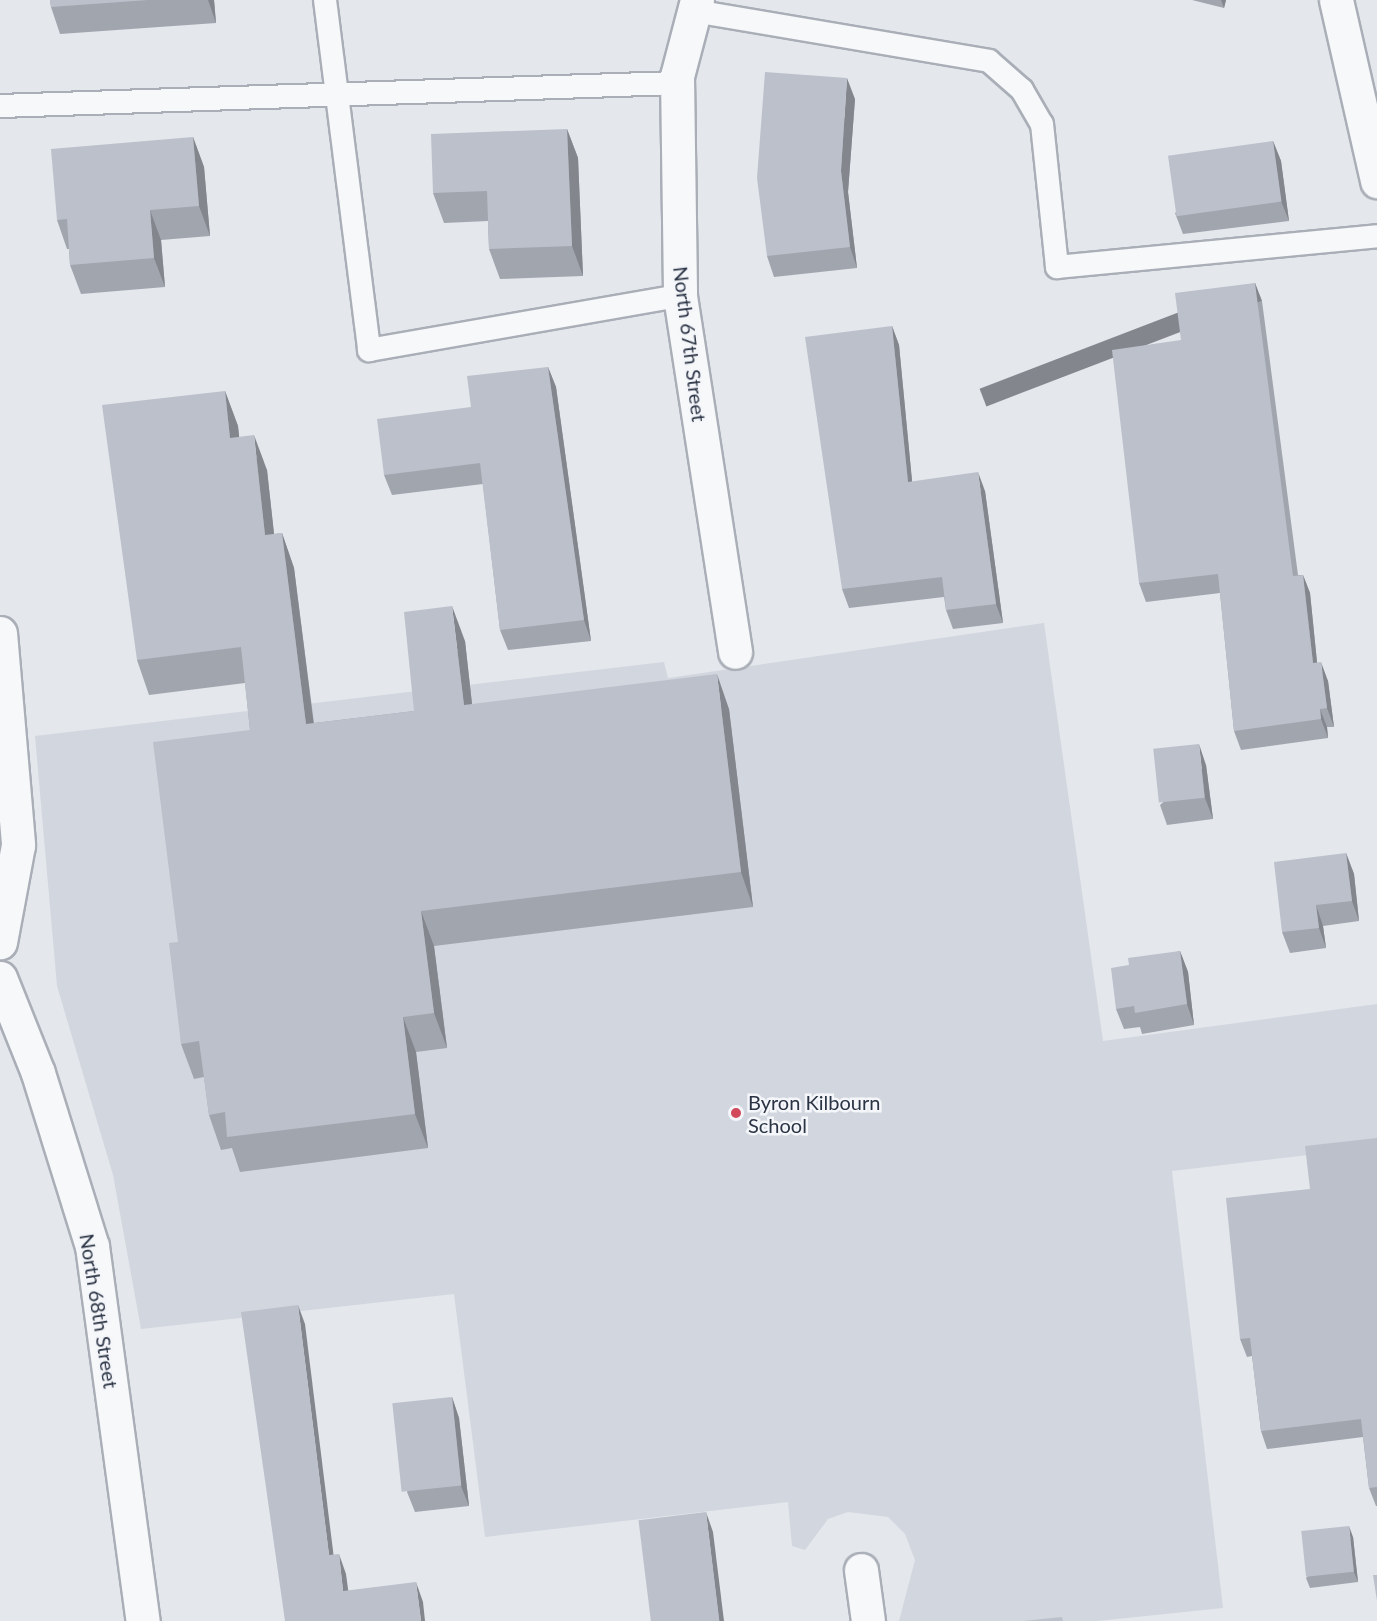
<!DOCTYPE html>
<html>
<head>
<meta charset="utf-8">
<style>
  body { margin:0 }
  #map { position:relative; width:1377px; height:1621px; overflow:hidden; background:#e4e7ec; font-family:Lato,sans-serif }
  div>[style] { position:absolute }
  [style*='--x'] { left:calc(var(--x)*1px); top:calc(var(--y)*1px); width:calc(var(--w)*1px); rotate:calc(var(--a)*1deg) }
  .built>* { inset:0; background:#d2d6de }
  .roads { filter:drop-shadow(2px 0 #a9aeb7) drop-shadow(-2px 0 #a9aeb7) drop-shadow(0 2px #a9aeb7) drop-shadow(0 -2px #a9aeb7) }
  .service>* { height:22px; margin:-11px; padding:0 11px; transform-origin:11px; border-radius:11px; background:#f7f8fa }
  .minor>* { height:33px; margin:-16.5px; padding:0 16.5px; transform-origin:16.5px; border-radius:16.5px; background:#f7f8fa }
  .tertiary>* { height:33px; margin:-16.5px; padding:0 16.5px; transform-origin:16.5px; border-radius:16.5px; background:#f7f8fa }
  .wall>* { inset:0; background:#a1a5ae }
  .shaded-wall>* { inset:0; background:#83868d; transform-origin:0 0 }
  .building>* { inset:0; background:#bbc0ca; transform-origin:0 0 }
  .dots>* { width:16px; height:16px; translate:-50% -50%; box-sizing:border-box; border:3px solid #f4f6f9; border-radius:50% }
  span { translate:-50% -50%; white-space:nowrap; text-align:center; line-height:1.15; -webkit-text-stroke:5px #f4f6f9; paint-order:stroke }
  .street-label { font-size:20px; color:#2b3445 }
  .poi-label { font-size:20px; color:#2b3445 }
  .left { translate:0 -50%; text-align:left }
</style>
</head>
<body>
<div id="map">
  <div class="built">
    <i style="clip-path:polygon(1044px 623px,1103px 1041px,1377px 1004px,1377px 1147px,1172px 1171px,1223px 1608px,1098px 1621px,899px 1621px,915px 1560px,905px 1534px,888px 1517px,848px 1512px,828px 1519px,805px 1550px,792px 1546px,788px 1502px,485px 1537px,454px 1294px,141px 1329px,113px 1175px,57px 986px,35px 736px,664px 662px,668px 678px)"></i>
  </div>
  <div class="roads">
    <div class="service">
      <i style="--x:325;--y:0;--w:353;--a:82.8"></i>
      <i style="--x:369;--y:350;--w:316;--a:-9.9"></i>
      <i style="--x:694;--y:11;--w:299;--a:9.6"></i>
      <i style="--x:989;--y:61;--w:44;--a:41.3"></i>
      <i style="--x:1022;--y:90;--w:39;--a:60"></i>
      <i style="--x:1042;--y:124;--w:144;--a:84"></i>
      <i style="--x:1057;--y:267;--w:321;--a:-5.5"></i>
      <i style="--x:0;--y:106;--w:677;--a:-1.95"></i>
    </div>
    <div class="minor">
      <i style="--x:697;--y:0;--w:79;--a:104.7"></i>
      <i style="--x:677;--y:76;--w:220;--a:89.2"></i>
      <i style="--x:680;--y:296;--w:360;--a:81.2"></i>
      <i style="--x:1336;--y:0;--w:186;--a:77.2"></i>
      <i style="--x:861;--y:1570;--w:51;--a:82.2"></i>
    </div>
    <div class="tertiary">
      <i style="--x:0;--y:633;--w:213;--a:85.1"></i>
      <i style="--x:18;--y:845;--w:99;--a:100.5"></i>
      <i style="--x:0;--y:978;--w:102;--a:68.2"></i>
      <i style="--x:38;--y:1073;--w:181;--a:72.7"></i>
      <i style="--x:92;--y:1246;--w:378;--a:82.3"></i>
    </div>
  </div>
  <div class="wall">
    <i style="clip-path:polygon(50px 0,214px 0,216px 23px,60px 34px,51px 7px)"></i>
    <i style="clip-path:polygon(1192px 0,1226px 0,1224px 8px)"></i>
    <i style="clip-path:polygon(855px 99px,848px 192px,857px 268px,774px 277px,767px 256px)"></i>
    <i style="clip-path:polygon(567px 129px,578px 158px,583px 276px,500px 279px,489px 249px,488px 221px,444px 223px,433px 193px)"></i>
    <i style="clip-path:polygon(193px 137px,204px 167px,210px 236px,161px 240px,165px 287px,81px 294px,70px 265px,69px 249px,67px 249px,57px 220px)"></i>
    <i style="clip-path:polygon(1273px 141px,1281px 161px,1289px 221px,1183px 234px,1175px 213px)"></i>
    <i style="clip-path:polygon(1255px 283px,1262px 301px,1298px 575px,1303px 575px,1310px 593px,1317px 662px,1328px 681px,1334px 727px,1327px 727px,1328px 738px,1241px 750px,1234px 731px,1220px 593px,1146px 602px,1139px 583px,1181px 340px)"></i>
    <i style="clip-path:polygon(892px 326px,899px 345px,912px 482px,985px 491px,1003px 623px,953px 629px,946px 610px,944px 597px,849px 608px,842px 589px)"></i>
    <i style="clip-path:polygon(548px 367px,556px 387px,591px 641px,508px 650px,500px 630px,483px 484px,392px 495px,384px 475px,471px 407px)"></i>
    <i style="clip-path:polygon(225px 391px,238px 426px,239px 437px,267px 470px,274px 534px,282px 533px,294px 568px,314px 723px,414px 711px,465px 641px,472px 704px,729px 709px,753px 907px,434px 946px,447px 1048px,416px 1052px,428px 1148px,240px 1172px,232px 1148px,221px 1150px,209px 1115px,204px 1077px,194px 1079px,181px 1044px,178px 942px,250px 730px,245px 683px,149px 695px,137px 660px)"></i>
    <i style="clip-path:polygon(1206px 765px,1213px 819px,1167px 825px,1160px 805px)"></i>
    <i style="clip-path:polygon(1346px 853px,1354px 874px,1359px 921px,1323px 926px,1326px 948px,1290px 953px,1282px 932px)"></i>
    <i style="clip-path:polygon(1180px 951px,1188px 972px,1194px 1025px,1142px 1034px,1140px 1027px,1124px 1029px,1116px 1009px,1129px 965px)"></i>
    <i style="clip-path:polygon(1377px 1138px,1377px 1506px,1376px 1506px,1369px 1488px,1363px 1437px,1267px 1449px,1261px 1431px,1252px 1356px,1247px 1357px,1240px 1339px,1310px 1189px)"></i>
    <i style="clip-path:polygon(452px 1397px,459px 1418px,469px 1506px,415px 1512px,407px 1492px)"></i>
    <i style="clip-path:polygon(1353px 1537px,1358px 1582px,1310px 1588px,1306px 1578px)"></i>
  </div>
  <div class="shaded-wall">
    <i style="clip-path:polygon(208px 0,214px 0,216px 23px)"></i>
    <i style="clip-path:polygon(1221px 0,1226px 0,1224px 8px)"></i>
    <i style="clip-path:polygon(847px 78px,855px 99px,848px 192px,857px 268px,850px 247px,841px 171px)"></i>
    <i style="clip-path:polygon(567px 129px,578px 158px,583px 276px,572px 246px)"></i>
    <i style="clip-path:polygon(193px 137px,204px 167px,210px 236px,199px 206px)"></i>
    <i style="clip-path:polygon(1273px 141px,1281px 161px,1289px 221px,1281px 201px)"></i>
    <i style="clip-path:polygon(150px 210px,161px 240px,165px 287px,154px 258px)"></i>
    <i style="left:1255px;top:283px;width:19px;height:295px;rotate:69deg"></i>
    <i style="clip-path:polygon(892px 326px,899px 345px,914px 501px,908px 482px)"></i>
    <i style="clip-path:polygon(548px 367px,556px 387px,591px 641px,584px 620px)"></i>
    <i style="clip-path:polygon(225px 391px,238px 426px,243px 473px,230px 438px)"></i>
    <i style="clip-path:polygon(254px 435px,267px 470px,278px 570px,265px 535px)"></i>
    <i style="clip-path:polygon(978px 472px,985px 491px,1003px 623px,996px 604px)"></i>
    <i style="clip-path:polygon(282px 533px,294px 568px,318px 759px,306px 724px)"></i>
    <i style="clip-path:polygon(1303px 575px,1310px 593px,1319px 682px,1313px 663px)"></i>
    <i style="clip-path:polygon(452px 606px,465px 641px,476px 740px,464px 705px)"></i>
    <i style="clip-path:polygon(1321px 662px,1328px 681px,1334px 727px,1327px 708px)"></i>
    <i style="clip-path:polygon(717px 674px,729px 709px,753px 907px,741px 872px)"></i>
    <i style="clip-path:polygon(1320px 709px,1327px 727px,1328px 738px,1321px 719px)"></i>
    <i style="clip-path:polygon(1199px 744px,1206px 765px,1213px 819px,1205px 798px)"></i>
    <i style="clip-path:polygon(1346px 853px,1354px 874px,1359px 921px,1352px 901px)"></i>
    <i style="clip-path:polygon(1316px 905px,1323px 926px,1326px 948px,1319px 928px)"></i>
    <i style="clip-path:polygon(421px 911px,434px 946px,447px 1048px,434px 1013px)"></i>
    <i style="clip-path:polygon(1180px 951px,1188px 972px,1194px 1025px,1187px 1004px)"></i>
    <i style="clip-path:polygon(403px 1017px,416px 1052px,428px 1148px,415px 1114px)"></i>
    <i style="clip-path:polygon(298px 1305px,305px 1324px,336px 1575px,329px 1555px)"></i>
    <i style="clip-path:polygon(452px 1397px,459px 1418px,469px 1506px,461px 1486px)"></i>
    <i style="clip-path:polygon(706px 1512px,713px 1532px,724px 1621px,719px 1621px)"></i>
    <i style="clip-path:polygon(1349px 1526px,1353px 1537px,1358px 1582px,1354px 1572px)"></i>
    <i style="clip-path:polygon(339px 1554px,346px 1574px,351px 1611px,343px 1591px)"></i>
    <i style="clip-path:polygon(416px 1582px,423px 1602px,425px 1621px,421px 1621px)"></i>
  </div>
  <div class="building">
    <i style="clip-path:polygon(50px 0,148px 0,51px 7px)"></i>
    <i style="clip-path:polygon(765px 72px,847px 78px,841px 171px,850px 247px,767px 256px,757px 178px)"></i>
    <i style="clip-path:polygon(567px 129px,572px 246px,489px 249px,487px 191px,433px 193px,431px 134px)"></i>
    <i style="clip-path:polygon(193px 137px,199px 206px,150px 210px,154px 258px,70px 265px,67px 219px,57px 220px,51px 149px)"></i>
    <i style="left:1273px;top:141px;width:61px;height:106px;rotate:82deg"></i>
    <i style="clip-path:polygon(1255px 283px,1293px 576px,1303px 575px,1313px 663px,1321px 662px,1327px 708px,1320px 709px,1321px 719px,1234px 731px,1218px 574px,1139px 583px,1112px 350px,1181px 340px,1175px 293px)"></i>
    <i style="clip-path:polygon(892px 326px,908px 482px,978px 472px,996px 604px,946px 610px,942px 577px,842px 589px,805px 337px)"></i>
    <i style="clip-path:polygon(548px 367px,584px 620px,500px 630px,480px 463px,384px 475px,377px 419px,471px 407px,467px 376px)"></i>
    <i style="clip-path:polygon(225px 391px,230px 438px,254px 435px,265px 535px,282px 533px,306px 724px,414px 711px,404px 612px,452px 606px,464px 705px,717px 674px,741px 872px,421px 911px,434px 1013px,403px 1017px,415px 1114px,227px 1137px,225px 1112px,209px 1115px,199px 1041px,181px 1044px,169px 943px,178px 942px,153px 742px,250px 730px,241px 647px,137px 660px,102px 405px)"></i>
    <i style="left:1199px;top:744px;width:54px;height:46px;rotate:84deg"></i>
    <i style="clip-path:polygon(1346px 853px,1352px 901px,1316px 905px,1319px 928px,1282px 932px,1274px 862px)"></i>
    <i style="clip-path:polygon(1180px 951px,1187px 1004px,1135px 1013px,1134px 1006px,1116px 1009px,1111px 968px,1129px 965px,1128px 958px)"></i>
    <i style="clip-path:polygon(1377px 1138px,1377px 1487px,1369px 1488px,1361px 1419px,1261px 1431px,1250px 1338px,1240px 1339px,1226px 1198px,1310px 1189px,1305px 1146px)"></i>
    <i style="clip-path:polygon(298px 1305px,329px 1555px,339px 1554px,343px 1591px,416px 1582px,421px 1621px,285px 1621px,241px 1312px)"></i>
    <i style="left:452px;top:1397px;width:89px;height:60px;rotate:84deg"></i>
    <i style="left:706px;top:1512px;width:110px;height:68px;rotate:83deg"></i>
    <i style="left:1349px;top:1526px;width:46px;height:48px;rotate:84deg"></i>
    <i style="clip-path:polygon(1373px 1575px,1377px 1575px,1377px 1601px)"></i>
    <i style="clip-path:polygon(1062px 1617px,1063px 1621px,1023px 1621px)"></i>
  </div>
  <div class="dots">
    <i style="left:736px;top:1113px;background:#d1495b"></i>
  </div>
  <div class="street-label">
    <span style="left:690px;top:344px;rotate:83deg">North 67th Street</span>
    <span style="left:99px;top:1311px;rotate:81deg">North 68th Street</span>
  </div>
  <div class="poi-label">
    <span class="left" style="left:748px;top:1114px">Byron Kilbourn<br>School</span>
  </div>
</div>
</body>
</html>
